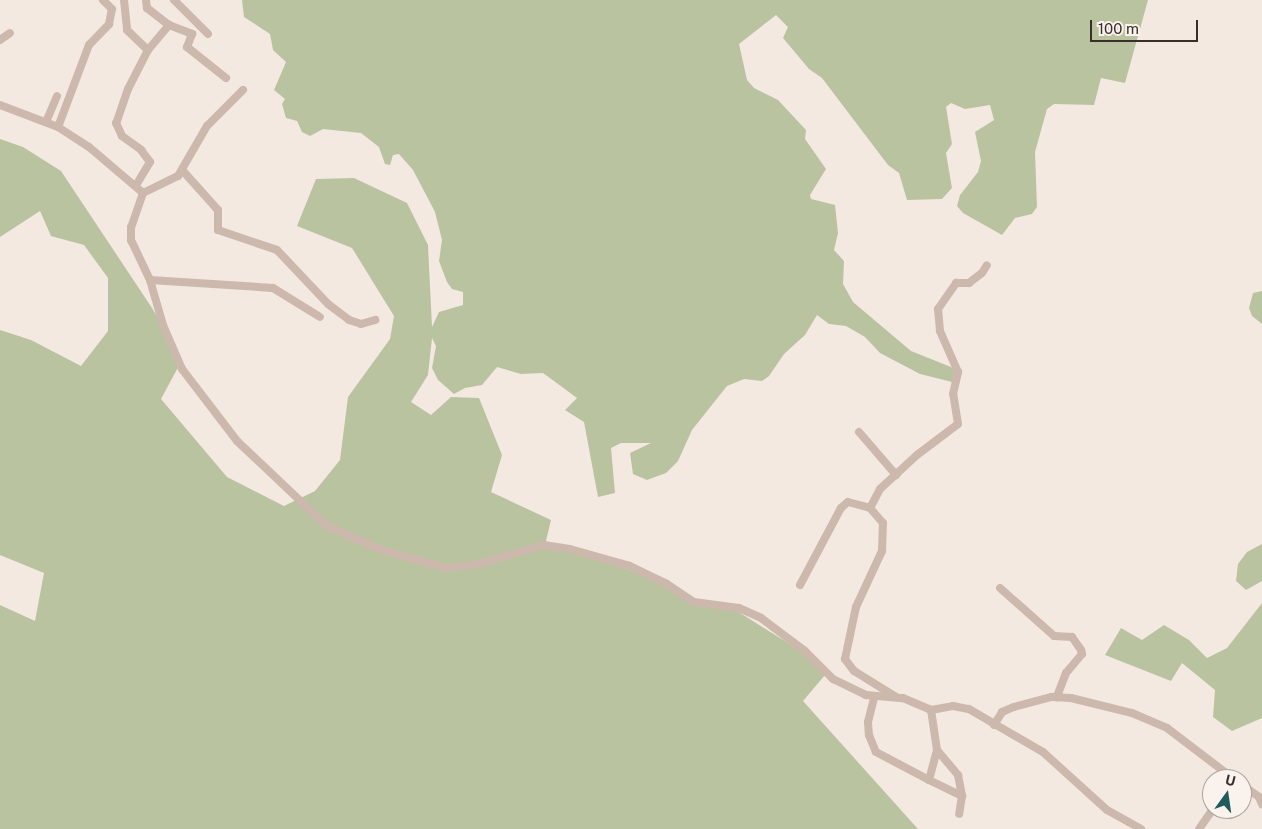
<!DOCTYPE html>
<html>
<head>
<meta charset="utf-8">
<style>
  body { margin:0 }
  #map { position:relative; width:1262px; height:829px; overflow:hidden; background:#f3e9e1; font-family:"Public Sans",sans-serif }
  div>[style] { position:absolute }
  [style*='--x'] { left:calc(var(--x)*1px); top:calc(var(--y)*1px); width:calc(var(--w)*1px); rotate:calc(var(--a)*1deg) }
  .green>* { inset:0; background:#bac3a0 }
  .minor>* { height:8px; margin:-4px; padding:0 4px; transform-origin:4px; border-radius:4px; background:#ccb8ac }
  span { translate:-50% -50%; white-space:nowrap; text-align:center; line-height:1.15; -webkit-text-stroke:5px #faf3ed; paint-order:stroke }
  .north { position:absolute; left:1202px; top:769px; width:50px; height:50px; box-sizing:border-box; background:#faf3ed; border:1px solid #ada49f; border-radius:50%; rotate:14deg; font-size:14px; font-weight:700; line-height:20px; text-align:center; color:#3a2e2b }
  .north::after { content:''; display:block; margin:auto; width:18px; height:22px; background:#205c5b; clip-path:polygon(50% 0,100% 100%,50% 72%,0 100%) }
  .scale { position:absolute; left:1090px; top:20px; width:108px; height:22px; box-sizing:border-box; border:2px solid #3a2e2b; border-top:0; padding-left:6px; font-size:15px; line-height:18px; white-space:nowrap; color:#3a2e2b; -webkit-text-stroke:4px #faf3ed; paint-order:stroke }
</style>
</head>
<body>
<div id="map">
  <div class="green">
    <i style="clip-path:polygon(242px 0,1148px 0,1125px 83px,1101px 78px,1094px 105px,1054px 104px,1047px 109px,1035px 152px,1037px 207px,1032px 214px,1015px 218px,1002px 235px,963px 213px,957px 206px,960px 195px,978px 172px,981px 161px,975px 132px,994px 120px,990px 105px,965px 109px,951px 103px,946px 107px,952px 144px,946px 153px,952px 188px,942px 199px,907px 200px,899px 173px,888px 165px,822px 78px,809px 69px,783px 38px,788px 27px,776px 15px,739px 44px,747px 80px,754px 88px,778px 100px,806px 130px,805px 139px,826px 169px,810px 195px,811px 199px,835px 205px,838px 233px,834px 250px,844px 261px,843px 284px,853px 302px,911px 351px,951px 367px,956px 372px,952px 382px,920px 374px,880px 353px,865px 337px,846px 326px,829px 324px,817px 315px,805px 335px,784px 354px,769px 376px,762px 381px,744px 379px,727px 386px,692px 430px,678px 461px,666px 473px,647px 480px,633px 474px,630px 453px,651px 443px,621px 443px,611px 448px,615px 493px,598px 497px,584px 422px,565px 410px,577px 398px,543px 373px,521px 374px,497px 367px,482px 385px,465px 388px,454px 394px,438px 380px,432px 368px,436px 346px,432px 338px,428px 375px,411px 402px,431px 415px,451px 397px,479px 398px,502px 455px,491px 492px,551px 520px,545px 545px,590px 554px,671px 587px,694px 604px,737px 611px,801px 651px,825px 675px,803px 701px,918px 829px,0 829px,0 605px,35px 621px,44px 573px,0 555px,0 330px,31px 340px,81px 366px,108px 331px,108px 278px,84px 245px,51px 236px,40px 211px,0 237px,0 139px,23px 147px,61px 171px,152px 308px,182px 360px,161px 399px,227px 477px,284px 506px,315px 491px,340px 460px,348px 397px,390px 339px,394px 316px,352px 248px,297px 226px,316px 179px,354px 178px,407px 203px,428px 245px,432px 327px,439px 312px,463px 305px,463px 292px,452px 289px,447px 282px,439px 261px,442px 240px,435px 212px,413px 170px,399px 154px,393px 155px,390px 165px,385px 164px,379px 147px,361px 133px,323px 129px,310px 136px,302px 132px,297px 121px,286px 118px,282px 104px,285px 99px,274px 90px,286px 62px,273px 50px,270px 34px,244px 17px)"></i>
    <i style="clip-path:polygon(1262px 291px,1262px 324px,1252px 316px,1249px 308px,1253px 293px)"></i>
    <i style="clip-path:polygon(1262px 544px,1262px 581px,1246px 590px,1236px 581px,1238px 564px,1247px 552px)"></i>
    <i style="clip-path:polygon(1262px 603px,1262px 718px,1232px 731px,1213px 717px,1215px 690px,1182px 663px,1171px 681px,1105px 655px,1121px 628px,1142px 640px,1164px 625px,1189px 640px,1207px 658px,1227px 648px)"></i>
  </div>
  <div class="minor">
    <i style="--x:124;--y:0;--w:30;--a:84"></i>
    <i style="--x:127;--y:30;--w:29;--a:44"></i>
    <i style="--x:148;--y:50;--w:44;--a:117.1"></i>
    <i style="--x:128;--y:89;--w:36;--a:109"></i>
    <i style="--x:116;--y:123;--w:14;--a:65"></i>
    <i style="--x:122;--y:136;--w:24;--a:36"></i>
    <i style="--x:141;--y:150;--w:15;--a:53"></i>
    <i style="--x:150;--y:162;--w:27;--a:121"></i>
    <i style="--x:146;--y:0;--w:8;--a:83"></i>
    <i style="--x:147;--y:8;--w:28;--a:38"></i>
    <i style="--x:169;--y:25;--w:25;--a:21"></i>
    <i style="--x:192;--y:34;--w:14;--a:111"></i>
    <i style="--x:187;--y:47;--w:50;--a:38.5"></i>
    <i style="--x:174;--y:0;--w:48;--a:45"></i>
    <i style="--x:0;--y:40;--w:12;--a:-35"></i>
    <i style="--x:148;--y:50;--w:33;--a:-50"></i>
    <i style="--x:0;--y:105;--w:62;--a:20.8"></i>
    <i style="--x:58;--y:127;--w:37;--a:33"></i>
    <i style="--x:89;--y:147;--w:71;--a:40.4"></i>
    <i style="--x:143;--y:193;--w:36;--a:109"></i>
    <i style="--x:131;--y:227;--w:13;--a:90"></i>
    <i style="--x:131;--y:240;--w:44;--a:64.6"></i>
    <i style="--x:150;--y:280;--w:47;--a:73.9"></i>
    <i style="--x:163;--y:325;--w:48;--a:66.6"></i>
    <i style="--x:182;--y:369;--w:91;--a:52.6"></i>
    <i style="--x:237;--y:441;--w:124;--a:43.4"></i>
    <i style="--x:327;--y:526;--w:57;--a:23.9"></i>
    <i style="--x:379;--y:549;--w:69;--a:16.1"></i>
    <i style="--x:445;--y:568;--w:33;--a:-7"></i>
    <i style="--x:478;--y:564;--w:69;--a:-16.1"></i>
    <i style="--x:544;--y:545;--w:26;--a:9"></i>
    <i style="--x:570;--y:549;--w:62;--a:15.8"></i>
    <i style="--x:630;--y:566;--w:41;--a:25.9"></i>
    <i style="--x:667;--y:584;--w:32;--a:34"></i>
    <i style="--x:694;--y:602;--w:45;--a:7.6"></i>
    <i style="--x:739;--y:608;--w:24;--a:24"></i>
    <i style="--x:761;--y:618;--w:55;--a:36.9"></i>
    <i style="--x:805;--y:651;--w:40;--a:45"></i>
    <i style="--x:833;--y:679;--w:37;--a:26"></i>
    <i style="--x:866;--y:695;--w:37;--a:5"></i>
    <i style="--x:903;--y:698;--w:30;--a:23"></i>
    <i style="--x:931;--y:710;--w:22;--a:-10"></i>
    <i style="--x:953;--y:706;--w:16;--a:11"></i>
    <i style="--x:969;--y:709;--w:86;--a:30.2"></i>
    <i style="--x:1043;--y:752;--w:86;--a:42.2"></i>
    <i style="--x:1107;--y:810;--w:39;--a:29"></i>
    <i style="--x:46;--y:122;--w:28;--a:-67"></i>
    <i style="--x:58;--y:127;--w:88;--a:-69.3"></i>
    <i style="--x:89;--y:45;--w:29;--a:-46"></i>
    <i style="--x:109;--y:24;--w:15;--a:-79"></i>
    <i style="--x:112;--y:9;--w:13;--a:-135"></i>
    <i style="--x:183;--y:171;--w:52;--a:48.1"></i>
    <i style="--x:218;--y:210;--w:20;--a:90"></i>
    <i style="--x:218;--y:230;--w:62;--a:18.7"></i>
    <i style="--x:277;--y:250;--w:74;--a:46.6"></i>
    <i style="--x:328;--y:304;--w:26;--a:37"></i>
    <i style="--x:349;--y:320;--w:13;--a:18"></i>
    <i style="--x:361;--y:324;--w:15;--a:-16"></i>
    <i style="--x:143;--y:193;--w:39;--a:-26"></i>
    <i style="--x:178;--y:176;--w:58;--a:-59.9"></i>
    <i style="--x:207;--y:126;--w:51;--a:-45"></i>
    <i style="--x:150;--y:280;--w:123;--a:3.7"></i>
    <i style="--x:273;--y:288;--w:55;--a:31.7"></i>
    <i style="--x:859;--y:432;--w:57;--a:49.3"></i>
    <i style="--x:800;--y:585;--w:87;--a:-62"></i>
    <i style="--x:841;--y:508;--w:9;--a:-41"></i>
    <i style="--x:848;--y:502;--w:23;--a:15"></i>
    <i style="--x:1000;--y:588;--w:72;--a:41.6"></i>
    <i style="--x:1054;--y:636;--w:18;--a:3"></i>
    <i style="--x:1072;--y:637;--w:16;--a:55"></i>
    <i style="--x:1081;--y:650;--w:4;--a:76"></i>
    <i style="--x:1082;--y:654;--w:25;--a:130"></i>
    <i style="--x:1066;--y:673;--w:26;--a:111"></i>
    <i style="--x:896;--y:697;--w:49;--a:-148.2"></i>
    <i style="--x:854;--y:671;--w:15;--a:-127"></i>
    <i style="--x:845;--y:659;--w:53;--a:-78.1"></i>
    <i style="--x:856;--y:607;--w:62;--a:-65.1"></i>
    <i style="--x:882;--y:551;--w:28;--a:-88"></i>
    <i style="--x:883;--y:523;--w:20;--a:-131"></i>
    <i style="--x:870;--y:508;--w:21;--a:-62"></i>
    <i style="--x:880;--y:489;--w:50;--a:-42.6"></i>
    <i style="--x:917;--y:455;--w:51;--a:-37.1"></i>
    <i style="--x:958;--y:424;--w:30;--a:-99"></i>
    <i style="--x:953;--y:394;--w:23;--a:-77"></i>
    <i style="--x:958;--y:372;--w:45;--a:-113.7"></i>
    <i style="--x:940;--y:331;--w:22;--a:-95"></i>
    <i style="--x:938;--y:309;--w:32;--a:-55"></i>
    <i style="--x:956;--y:283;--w:13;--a:0"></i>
    <i style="--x:969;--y:283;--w:16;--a:-38"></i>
    <i style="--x:982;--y:273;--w:9;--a:-58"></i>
    <i style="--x:874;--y:698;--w:25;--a:104"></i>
    <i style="--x:868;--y:722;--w:13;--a:86"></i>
    <i style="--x:869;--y:735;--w:18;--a:68"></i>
    <i style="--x:876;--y:752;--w:60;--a:27.8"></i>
    <i style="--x:929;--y:780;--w:31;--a:-75"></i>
    <i style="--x:937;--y:750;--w:40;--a:-98.5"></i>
    <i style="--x:994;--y:725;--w:15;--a:-58"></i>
    <i style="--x:1002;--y:712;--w:13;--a:-23"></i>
    <i style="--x:1014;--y:707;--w:39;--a:-15"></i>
    <i style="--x:1052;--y:697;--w:19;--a:3"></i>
    <i style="--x:1071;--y:698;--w:63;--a:13.8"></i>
    <i style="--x:1132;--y:713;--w:38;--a:23"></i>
    <i style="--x:1167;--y:728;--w:84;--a:37.3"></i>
    <i style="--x:937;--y:750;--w:33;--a:50"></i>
    <i style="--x:958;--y:775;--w:21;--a:79"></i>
    <i style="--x:962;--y:796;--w:18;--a:99"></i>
    <i style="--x:929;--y:780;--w:37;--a:26"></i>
    <i style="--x:1242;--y:785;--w:21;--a:35"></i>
    <i style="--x:1259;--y:797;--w:8;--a:67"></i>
    <i style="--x:1199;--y:829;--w:24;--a:-55"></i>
  </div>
  <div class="north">U</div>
  <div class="scale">100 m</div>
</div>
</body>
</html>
